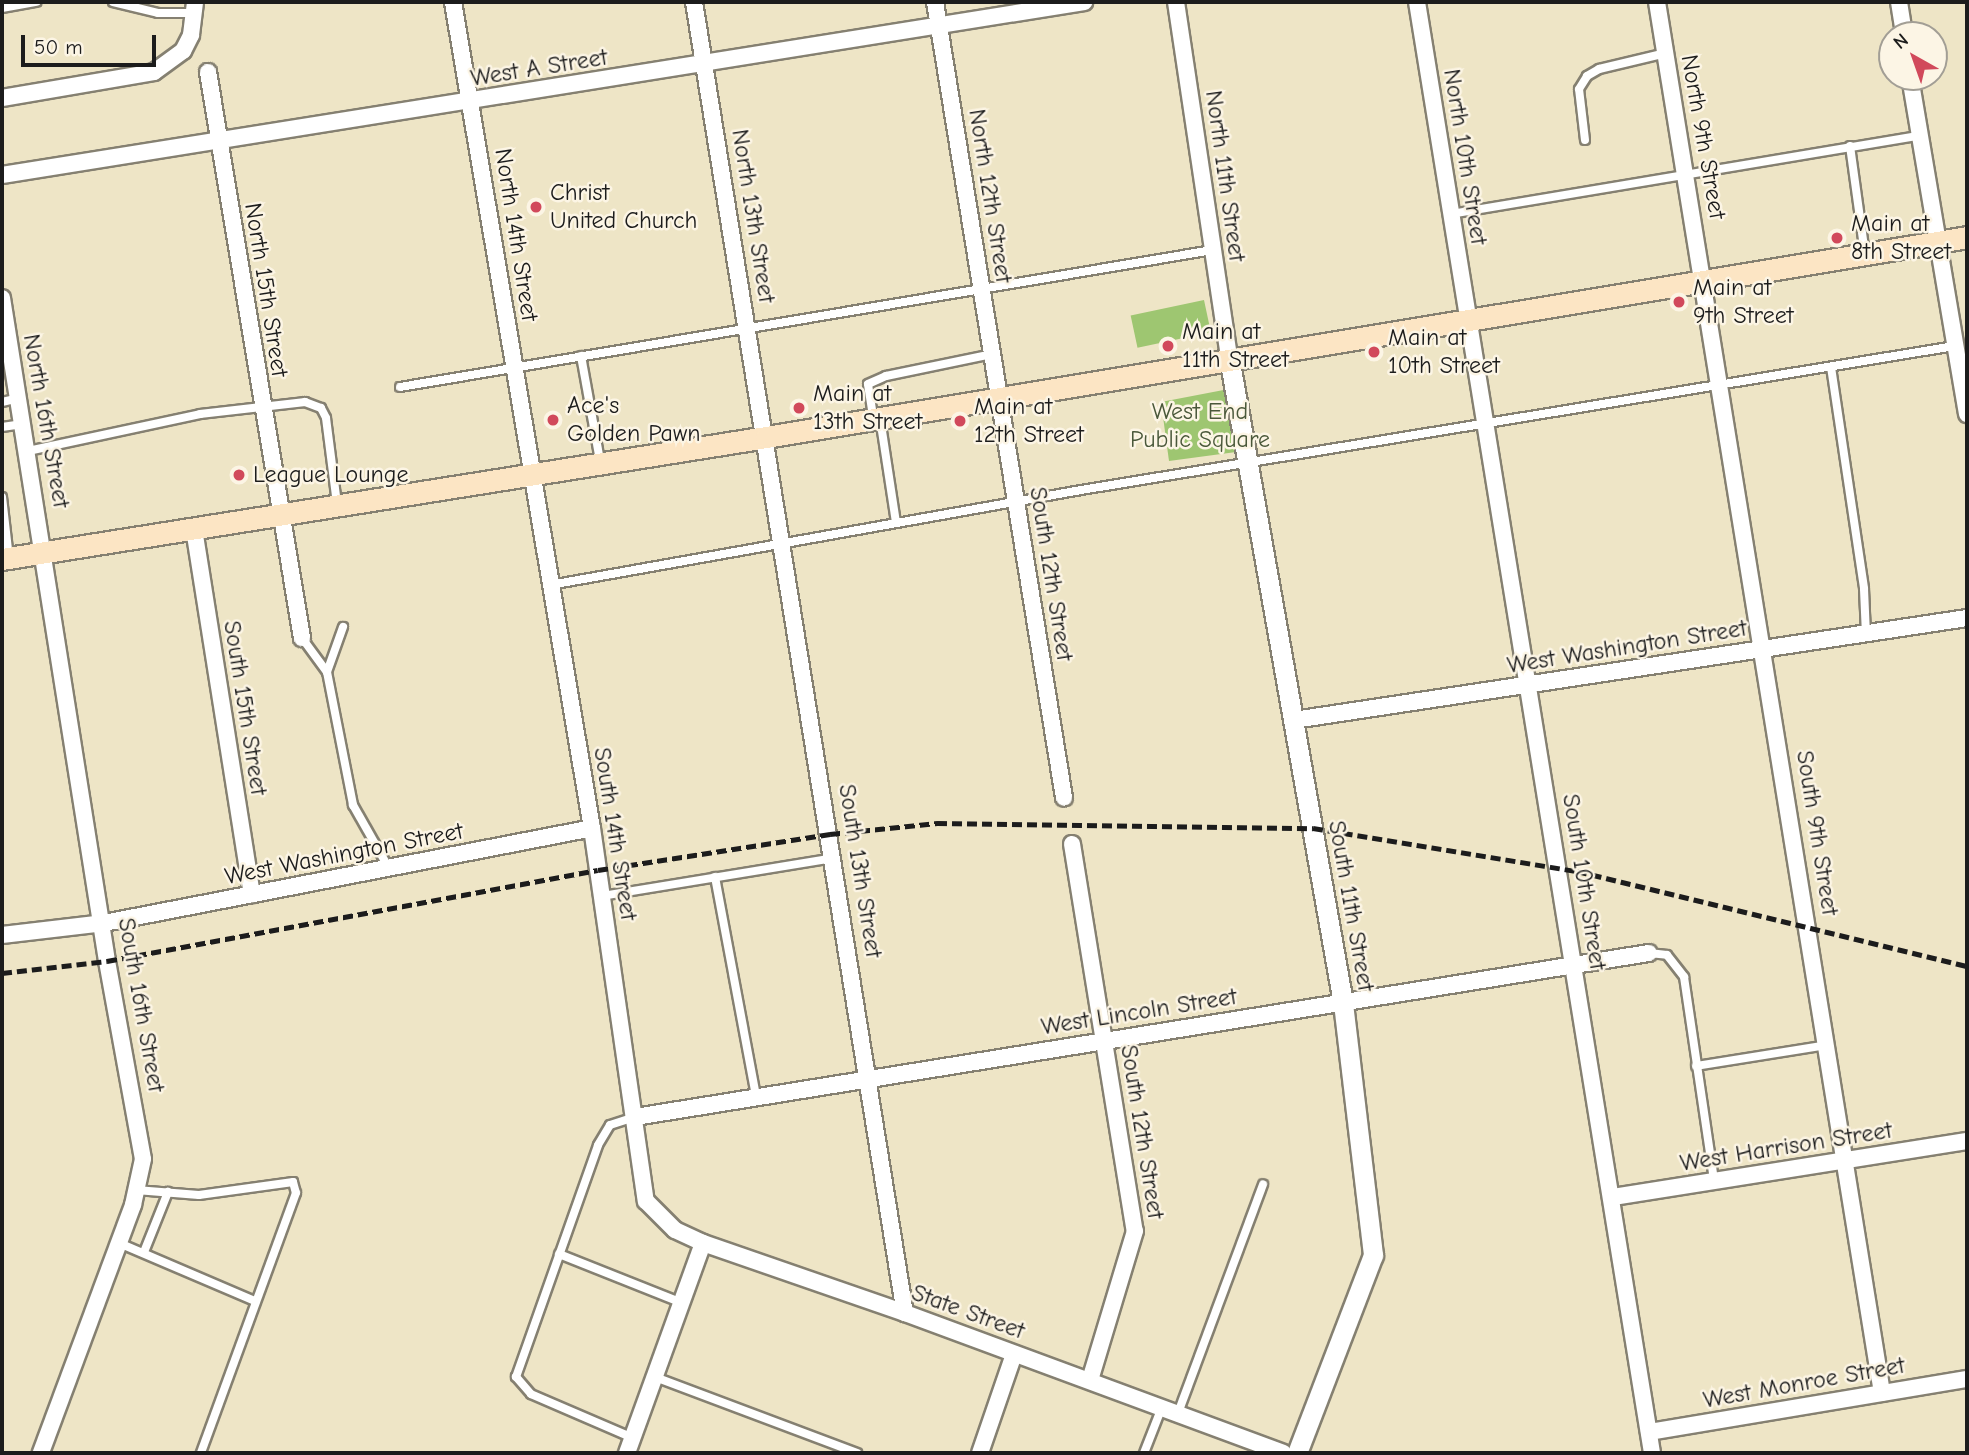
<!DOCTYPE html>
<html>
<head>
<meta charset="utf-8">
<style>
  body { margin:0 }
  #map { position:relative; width:1969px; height:1455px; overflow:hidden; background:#eee5c6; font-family:"Comic Neue",sans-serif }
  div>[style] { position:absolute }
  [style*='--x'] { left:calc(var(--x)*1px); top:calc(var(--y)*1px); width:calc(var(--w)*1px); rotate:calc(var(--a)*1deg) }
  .green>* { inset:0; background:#9ec671; transform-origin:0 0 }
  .roads { filter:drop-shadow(2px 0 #858071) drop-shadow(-2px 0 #858071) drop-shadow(0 2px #858071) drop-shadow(0 -2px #858071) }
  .service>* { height:8px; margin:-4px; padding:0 4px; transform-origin:4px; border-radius:4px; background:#fff }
  .minor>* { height:16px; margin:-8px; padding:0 8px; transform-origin:8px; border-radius:8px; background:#fff }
  .tertiary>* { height:19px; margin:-9.5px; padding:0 9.5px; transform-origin:9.5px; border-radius:9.5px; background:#fff }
  .secondary>* { height:21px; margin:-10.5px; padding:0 10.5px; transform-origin:10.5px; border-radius:10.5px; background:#fce5c4 }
  .rail>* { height:5px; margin-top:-2.5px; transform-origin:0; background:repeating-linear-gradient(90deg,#1c1c1c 0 10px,transparent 0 15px) }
  .dots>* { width:19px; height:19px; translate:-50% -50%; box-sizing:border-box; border:4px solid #fcf5e5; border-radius:50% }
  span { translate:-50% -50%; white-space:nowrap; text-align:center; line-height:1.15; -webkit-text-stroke:5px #fcf5e5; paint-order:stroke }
  .street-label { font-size:24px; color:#1c1c1c }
  .poi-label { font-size:24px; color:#1c1c1c }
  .left { translate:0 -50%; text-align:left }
  .park-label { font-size:24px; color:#4a583a }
  .frame { position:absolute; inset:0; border:4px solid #1c1c1c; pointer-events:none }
  .north { position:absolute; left:1878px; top:21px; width:70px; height:70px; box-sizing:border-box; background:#fcf5e5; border:2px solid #a29e95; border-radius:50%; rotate:320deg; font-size:19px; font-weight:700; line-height:28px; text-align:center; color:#1c1c1c }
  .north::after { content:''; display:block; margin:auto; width:24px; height:32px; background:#d1495b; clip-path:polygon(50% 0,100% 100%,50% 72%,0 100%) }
  .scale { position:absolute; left:21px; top:35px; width:135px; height:32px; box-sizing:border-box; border:4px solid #1c1c1c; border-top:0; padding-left:9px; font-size:21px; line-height:24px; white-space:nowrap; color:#1c1c1c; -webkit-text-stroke:5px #fcf5e5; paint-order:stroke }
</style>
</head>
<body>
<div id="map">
  <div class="green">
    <i style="left:1204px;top:300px;width:33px;height:75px;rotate:78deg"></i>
    <i style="clip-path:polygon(1234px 388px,1236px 452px,1169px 461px,1161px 402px)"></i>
  </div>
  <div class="roads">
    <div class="service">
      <i style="--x:113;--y:2;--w:46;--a:13.7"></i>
      <i style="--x:158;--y:13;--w:37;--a:0"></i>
      <i style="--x:2;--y:8;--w:35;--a:-10"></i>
      <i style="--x:1585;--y:140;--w:51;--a:-96.7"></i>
      <i style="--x:1579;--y:89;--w:15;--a:-58"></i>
      <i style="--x:1587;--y:76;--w:14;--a:-30"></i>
      <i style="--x:1599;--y:69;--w:69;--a:-13.4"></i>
      <i style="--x:1850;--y:146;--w:109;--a:82.1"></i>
      <i style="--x:1451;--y:214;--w:474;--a:-9.5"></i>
      <i style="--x:581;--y:356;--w:107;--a:79.7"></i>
      <i style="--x:1831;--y:367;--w:224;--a:81.5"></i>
      <i style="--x:1864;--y:589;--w:45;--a:87.5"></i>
      <i style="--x:400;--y:387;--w:824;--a:-9.57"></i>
      <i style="--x:2;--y:402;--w:17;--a:-13"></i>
      <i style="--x:873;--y:416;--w:32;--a:-99"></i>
      <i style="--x:868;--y:384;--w:20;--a:-24"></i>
      <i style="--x:886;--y:376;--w:108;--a:-11.7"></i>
      <i style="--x:880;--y:418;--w:105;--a:81.3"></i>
      <i style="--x:2;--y:427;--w:21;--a:-8"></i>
      <i style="--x:28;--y:451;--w:176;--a:-12.1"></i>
      <i style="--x:200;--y:414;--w:106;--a:-6.5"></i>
      <i style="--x:305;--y:402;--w:17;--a:21"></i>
      <i style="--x:321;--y:408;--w:11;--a:63"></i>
      <i style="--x:326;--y:418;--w:87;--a:82.7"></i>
      <i style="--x:2;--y:497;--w:61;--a:83.5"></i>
      <i style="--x:550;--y:585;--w:539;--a:-10.14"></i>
      <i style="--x:1081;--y:490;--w:886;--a:-9.36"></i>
      <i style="--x:302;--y:638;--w:42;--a:53.7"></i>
      <i style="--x:327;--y:672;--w:136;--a:78.9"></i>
      <i style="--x:353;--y:805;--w:75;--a:60.4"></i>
      <i style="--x:327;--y:672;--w:48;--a:-70.4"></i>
      <i style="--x:715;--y:877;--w:224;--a:79.4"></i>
      <i style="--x:602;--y:896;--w:235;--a:-9.3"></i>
      <i style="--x:1649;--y:953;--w:18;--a:6"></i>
      <i style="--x:1667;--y:955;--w:28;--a:52"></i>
      <i style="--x:1684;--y:977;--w:206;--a:81.6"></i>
      <i style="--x:1696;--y:1066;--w:133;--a:-9.1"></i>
      <i style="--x:136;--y:1190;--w:63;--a:4.5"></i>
      <i style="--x:199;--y:1195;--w:95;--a:-7.9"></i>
      <i style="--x:293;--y:1182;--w:11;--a:75"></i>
      <i style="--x:296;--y:1193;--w:277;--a:110.1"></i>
      <i style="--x:119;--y:1243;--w:148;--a:23.1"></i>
      <i style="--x:144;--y:1252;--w:65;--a:-68.2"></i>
      <i style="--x:559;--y:1254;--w:132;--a:21.7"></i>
      <i style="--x:655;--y:1377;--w:216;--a:20.6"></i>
      <i style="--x:1178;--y:1413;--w:244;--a:-69.6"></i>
      <i style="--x:633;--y:1438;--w:111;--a:-156.7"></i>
      <i style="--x:531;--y:1394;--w:23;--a:-131"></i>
      <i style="--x:516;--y:1377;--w:246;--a:-70.5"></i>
      <i style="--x:598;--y:1145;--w:23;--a:-59"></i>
      <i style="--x:610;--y:1125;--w:26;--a:-18"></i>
      <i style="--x:1144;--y:1453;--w:49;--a:-68.6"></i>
    </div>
    <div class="minor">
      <i style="--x:453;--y:2;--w:838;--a:80.45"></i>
      <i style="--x:592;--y:828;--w:377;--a:81.8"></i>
      <i style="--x:646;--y:1201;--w:41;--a:45"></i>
      <i style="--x:675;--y:1230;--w:31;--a:25"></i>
      <i style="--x:703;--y:1243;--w:214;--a:19.1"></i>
      <i style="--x:905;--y:1313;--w:403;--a:20.3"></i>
      <i style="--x:694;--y:2;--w:1328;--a:80.86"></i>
      <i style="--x:935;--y:2;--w:806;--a:80.79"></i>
      <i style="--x:1176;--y:2;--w:359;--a:81.5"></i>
      <i style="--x:1417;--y:2;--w:1470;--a:80.8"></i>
      <i style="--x:1657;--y:2;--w:1409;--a:80.81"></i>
      <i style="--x:1899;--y:2;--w:33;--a:81"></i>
      <i style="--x:208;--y:72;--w:574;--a:80.57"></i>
      <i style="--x:1910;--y:77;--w:342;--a:80.4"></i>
      <i style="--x:2;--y:98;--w:154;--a:-9.7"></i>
      <i style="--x:154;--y:72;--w:36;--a:-36"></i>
      <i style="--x:183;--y:51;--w:18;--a:-63"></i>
      <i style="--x:191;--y:35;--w:33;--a:-83"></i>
      <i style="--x:2;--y:175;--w:1096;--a:-9.08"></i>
      <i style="--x:2;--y:298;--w:671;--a:81"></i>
      <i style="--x:107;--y:961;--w:201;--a:79.7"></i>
      <i style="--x:143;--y:1159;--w:47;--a:102.3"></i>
      <i style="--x:133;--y:1205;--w:265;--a:110.4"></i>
      <i style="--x:194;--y:529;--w:370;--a:81"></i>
      <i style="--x:1294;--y:720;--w:681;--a:-8.62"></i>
      <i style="--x:1072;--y:844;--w:392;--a:80.8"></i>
      <i style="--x:1135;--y:1231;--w:156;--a:106.8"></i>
      <i style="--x:2;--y:935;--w:103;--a:-6.7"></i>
      <i style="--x:104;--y:923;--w:497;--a:-11"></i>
      <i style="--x:635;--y:1117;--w:1027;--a:-9.19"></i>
      <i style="--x:1613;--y:1197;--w:358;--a:-9"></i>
      <i style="--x:1649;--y:1432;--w:322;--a:-9.5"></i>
      <i style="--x:627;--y:1453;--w:223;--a:-70.1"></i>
      <i style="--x:980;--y:1453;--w:105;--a:-71"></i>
    </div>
    <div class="tertiary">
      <i style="--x:1229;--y:357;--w:656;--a:79.99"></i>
      <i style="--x:1343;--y:1003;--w:254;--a:83.2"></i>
      <i style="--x:1373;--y:1255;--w:212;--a:111"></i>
    </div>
    <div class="secondary">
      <i style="--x:2;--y:559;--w:774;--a:-9.07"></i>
      <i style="--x:766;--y:437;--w:1218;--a:-9.45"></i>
    </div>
  </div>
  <div class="rail">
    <i style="--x:2;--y:973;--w:106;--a:-6.5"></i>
    <i style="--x:107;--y:961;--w:499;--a:-10.5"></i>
    <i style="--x:598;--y:870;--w:235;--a:-8.8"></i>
    <i style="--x:830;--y:834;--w:108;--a:-5.9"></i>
    <i style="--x:937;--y:823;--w:376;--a:0.8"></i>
    <i style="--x:1313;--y:828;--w:267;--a:9.3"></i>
    <i style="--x:1577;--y:871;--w:401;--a:13.7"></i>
  </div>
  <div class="dots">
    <i style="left:536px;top:207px;background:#d1495b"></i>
    <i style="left:1837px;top:238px;background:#d1495b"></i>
    <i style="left:1679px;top:302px;background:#d1495b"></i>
    <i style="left:1168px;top:346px;background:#d1495b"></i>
    <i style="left:1374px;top:352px;background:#d1495b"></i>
    <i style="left:799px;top:408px;background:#d1495b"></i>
    <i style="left:553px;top:420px;background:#d1495b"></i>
    <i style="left:960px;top:421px;background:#d1495b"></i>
    <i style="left:239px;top:475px;background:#d1495b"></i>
  </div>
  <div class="street-label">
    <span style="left:539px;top:68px;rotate:-9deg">West A Street</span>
    <span style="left:1703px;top:137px;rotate:80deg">North 9th Street</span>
    <span style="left:1465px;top:157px;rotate:81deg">North 10th Street</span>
    <span style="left:1225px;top:176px;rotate:82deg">North 11th Street</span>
    <span style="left:990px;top:196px;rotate:81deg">North 12th Street</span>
    <span style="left:753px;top:216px;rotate:81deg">North 13th Street</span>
    <span style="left:516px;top:235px;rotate:81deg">North 14th Street</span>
    <span style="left:266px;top:290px;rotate:81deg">North 15th Street</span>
    <span style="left:46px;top:421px;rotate:80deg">North 16th Street</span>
    <span style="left:1051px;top:574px;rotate:81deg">South 12th Street</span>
    <span style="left:1627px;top:647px;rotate:-9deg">West Washington Street</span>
    <span style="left:245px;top:708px;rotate:81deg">South 15th Street</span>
    <span style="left:1817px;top:833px;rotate:81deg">South 9th Street</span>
    <span style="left:615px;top:834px;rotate:81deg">South 14th Street</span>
    <span style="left:344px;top:854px;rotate:-11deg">West Washington Street</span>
    <span style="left:860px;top:871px;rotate:81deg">South 13th Street</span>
    <span style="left:1584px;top:882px;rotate:81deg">South 10th Street</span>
    <span style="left:1351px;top:906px;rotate:80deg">South 11th Street</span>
    <span style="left:141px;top:1005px;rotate:80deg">South 16th Street</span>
    <span style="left:1139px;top:1012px;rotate:-9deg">West Lincoln Street</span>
    <span style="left:1142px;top:1132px;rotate:81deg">South 12th Street</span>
    <span style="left:1786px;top:1147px;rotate:-9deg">West Harrison Street</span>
    <span style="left:968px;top:1312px;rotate:20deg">State Street</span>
    <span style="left:1804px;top:1383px;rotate:-10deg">West Monroe Street</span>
  </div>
  <div class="poi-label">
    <span class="left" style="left:550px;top:207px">Christ<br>United Church</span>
    <span class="left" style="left:1851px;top:238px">Main at<br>8th Street</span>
    <span class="left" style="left:1693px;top:302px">Main at<br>9th Street</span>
    <span class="left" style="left:1182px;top:346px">Main at<br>11th Street</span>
    <span class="left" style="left:1388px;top:352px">Main at<br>10th Street</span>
    <span class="left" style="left:813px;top:408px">Main at<br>13th Street</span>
    <span class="left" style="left:567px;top:420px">Ace's<br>Golden Pawn</span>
    <span class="left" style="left:974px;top:421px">Main at<br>12th Street</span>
    <span class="left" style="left:253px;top:475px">League Lounge</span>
  </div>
  <div class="park-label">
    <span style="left:1200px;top:426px">West End<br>Public Square</span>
  </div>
  <div class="frame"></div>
  <div class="north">N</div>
  <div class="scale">50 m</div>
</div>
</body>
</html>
